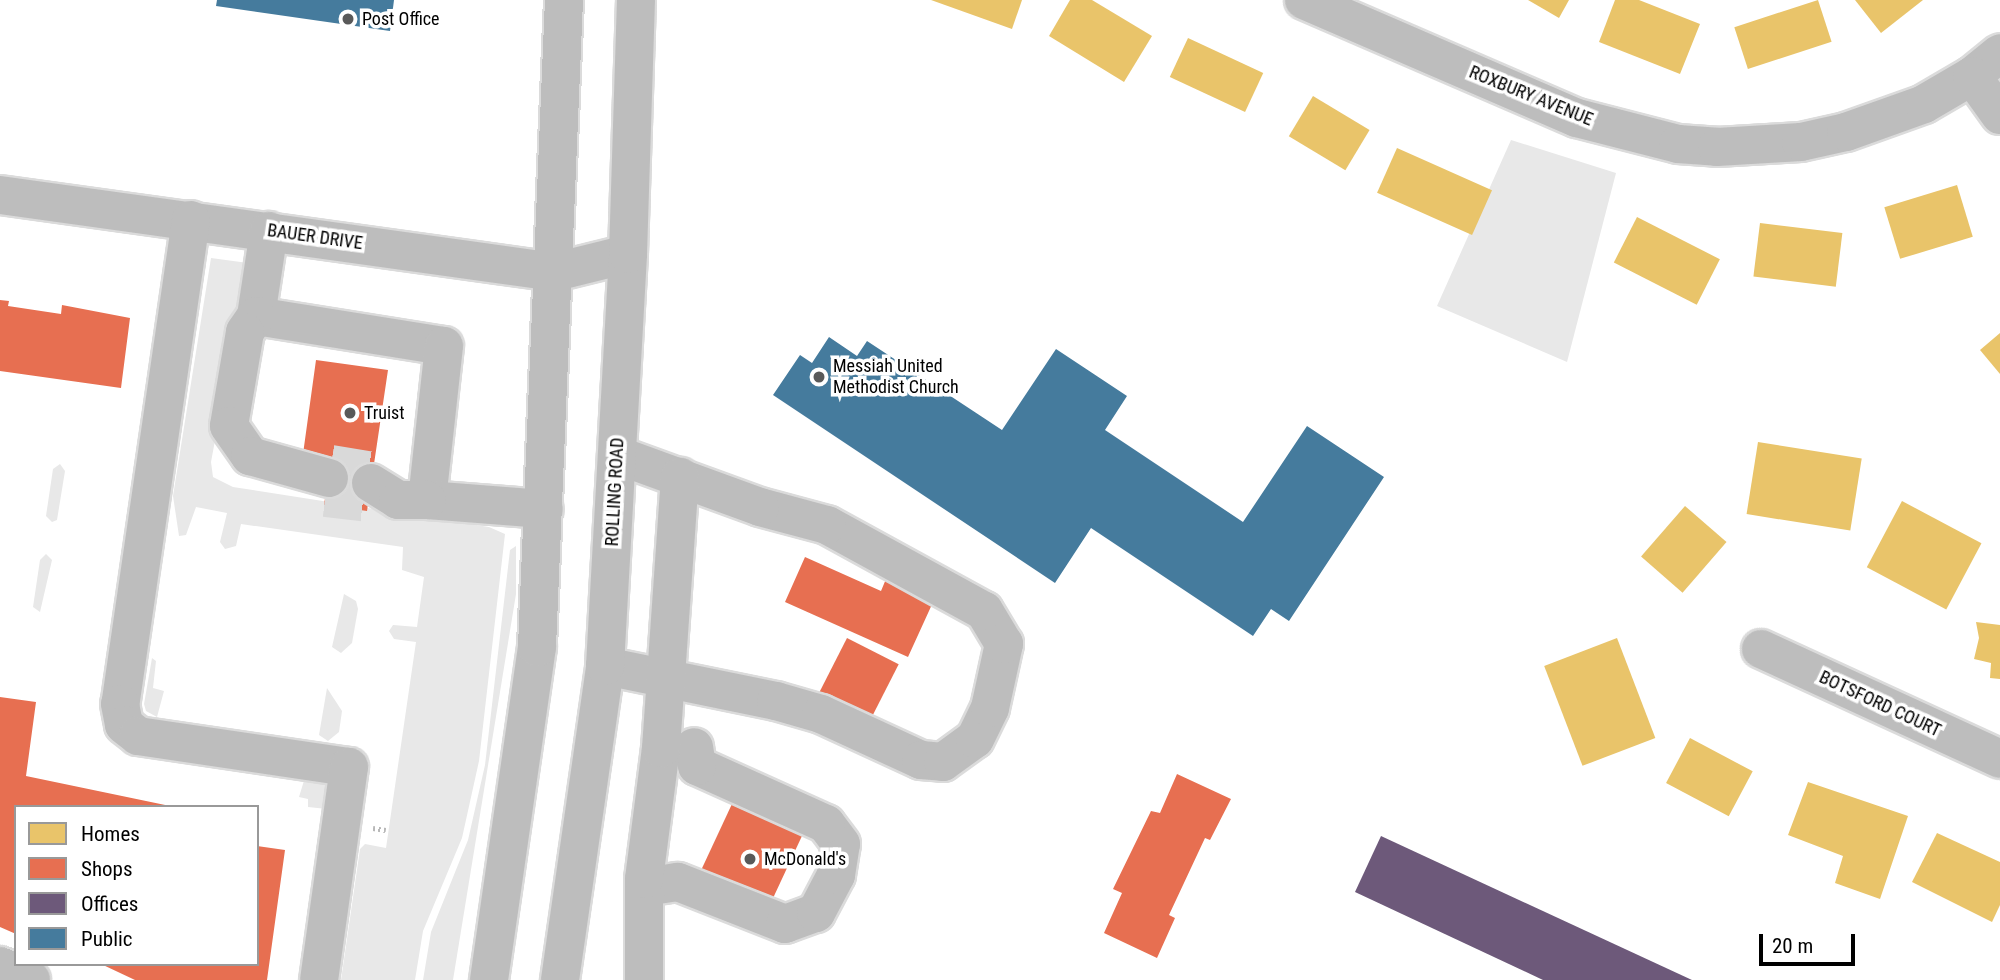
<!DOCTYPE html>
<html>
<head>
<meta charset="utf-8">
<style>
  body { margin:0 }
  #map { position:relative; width:2000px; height:980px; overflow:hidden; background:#fff; font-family:"Roboto Condensed",sans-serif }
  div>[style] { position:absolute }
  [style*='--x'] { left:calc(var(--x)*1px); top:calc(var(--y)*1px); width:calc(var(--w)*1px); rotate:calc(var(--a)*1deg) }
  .green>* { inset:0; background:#e8e8e8 }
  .homes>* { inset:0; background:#e9c46a; transform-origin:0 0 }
  .shops>* { inset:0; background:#e76f51; transform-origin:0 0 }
  .offices>* { inset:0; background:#6d597a }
  .public>* { inset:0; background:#457b9d }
  .minor-tunnel>* { height:38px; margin-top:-19px; transform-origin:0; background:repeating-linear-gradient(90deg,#d9d9d9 0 38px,transparent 0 57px) }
  .path>* { height:4.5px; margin-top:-2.25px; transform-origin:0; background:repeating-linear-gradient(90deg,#b8b8b8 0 2px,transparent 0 5.5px) }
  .roads { filter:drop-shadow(2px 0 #dbdbdb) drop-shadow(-2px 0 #dbdbdb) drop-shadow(0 2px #dbdbdb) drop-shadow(0 -2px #dbdbdb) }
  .minor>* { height:38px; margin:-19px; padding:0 19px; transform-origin:19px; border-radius:19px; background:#bdbdbd }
  .major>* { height:38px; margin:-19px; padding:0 19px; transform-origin:19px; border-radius:19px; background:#bdbdbd }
  .dots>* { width:19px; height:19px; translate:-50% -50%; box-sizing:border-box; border:4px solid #fff; border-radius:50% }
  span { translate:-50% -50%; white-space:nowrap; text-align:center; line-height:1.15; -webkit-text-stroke:7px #fff; paint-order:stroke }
  .poi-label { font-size:18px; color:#000 }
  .left { translate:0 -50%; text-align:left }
  .street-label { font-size:18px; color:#000 }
  .legend { position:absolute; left:14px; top:805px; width:245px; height:161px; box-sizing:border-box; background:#fff; border:2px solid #999; margin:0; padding:9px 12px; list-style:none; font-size:21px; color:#000 }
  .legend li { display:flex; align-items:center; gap:14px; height:35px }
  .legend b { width:35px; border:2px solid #999 }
  .scale { position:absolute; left:1759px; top:934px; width:96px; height:32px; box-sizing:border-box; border:4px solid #000; border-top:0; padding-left:9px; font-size:21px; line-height:24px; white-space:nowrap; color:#000; -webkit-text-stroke:5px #fff; paint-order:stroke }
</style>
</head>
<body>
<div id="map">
  <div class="green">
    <i style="clip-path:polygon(1511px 140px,1616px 173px,1567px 362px,1437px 306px)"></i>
    <i style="clip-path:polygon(211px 258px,248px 263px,211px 462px,213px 477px,233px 487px,489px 527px,505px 534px,479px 761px,462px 838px,423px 931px,415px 980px,341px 980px,360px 849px,365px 844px,386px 848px,416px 642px,394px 639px,389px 631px,393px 625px,417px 627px,424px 577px,402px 570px,403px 547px,241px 524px,236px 546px,225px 549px,220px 542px,227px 513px,196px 507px,186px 535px,179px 536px,173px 496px)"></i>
    <i style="clip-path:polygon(60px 464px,65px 471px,57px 520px,52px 522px,46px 516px,53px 469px)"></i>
    <i style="clip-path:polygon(516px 546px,516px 594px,453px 980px,423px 980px,431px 932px,468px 840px,485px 765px,510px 550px)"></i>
    <i style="clip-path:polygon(46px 554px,52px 560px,40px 612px,33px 607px,40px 560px)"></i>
    <i style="clip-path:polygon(344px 594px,356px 601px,358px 609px,352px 643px,341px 653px,332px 647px)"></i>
    <i style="clip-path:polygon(152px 658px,156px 661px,153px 688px,164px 691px,157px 717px,146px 711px,144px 704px)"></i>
    <i style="clip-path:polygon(327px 688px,342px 711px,339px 732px,328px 741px,319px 735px)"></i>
    <i style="clip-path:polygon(306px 774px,327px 781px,327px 809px,308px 807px,308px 799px,299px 797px)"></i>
  </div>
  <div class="homes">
    <i style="clip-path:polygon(931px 0,1022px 0,1012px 29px)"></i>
    <i style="clip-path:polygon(1070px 0,1092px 0,1152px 36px,1124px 82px,1049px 36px)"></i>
    <i style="clip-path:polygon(1528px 0,1569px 0,1559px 18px)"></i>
    <i style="clip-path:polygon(1615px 0,1639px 0,1700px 24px,1680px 74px,1599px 42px)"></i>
    <i style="left:1818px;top:0;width:44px;height:88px;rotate:72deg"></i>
    <i style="clip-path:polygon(1855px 0,1923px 0,1881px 33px)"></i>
    <i style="left:1188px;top:38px;width:83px;height:43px;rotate:25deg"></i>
    <i style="left:1313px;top:96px;width:66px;height:47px;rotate:31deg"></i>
    <i style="left:1397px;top:148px;width:104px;height:49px;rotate:24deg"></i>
    <i style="left:1957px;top:185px;width:54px;height:76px;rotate:73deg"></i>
    <i style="left:1637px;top:217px;width:93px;height:51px;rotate:27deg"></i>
    <i style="left:1760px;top:223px;width:83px;height:54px;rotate:7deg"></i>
    <i style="clip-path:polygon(2000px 333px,2000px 374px,1980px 350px)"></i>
    <i style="left:1758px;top:442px;width:105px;height:73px;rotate:9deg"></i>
    <i style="left:1902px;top:501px;width:90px;height:75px;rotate:28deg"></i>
    <i style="left:1685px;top:506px;width:55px;height:67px;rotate:41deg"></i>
    <i style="clip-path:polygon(1976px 622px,2000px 625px,2000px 679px,1990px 678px,1991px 663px,1974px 659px,1979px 638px)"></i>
    <i style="left:1617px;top:638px;width:107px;height:78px;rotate:69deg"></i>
    <i style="left:1690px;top:738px;width:71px;height:51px;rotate:28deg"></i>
    <i style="clip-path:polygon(1808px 782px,1908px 816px,1880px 899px,1835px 883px,1843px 856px,1788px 835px)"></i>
    <i style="clip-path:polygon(1937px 833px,2000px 862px,2000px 905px,1992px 922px,1912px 882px)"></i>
  </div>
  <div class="shops">
    <i style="clip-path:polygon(0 300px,9px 301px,8px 306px,61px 314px,62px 305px,130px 318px,121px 388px,0 371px)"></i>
    <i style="clip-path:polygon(316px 360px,388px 370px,367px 511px,324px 505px,331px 458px,303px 454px)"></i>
    <i style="clip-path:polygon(805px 557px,881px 591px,891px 567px,939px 589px,908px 657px,785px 602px)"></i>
    <i style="left:847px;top:638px;width:58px;height:67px;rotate:27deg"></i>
    <i style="clip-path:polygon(0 697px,36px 702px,26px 776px,170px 806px,16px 807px,16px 934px,0 927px)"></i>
    <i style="clip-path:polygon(1177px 774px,1231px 799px,1210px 840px,1205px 838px,1169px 915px,1175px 918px,1157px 958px,1104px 933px,1122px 893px,1113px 889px,1151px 811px,1160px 813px)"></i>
    <i style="left:738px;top:791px;width:77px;height:97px;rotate:25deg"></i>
    <i style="clip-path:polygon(257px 846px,285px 850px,267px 980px,135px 980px,101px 964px,257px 964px)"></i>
  </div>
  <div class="offices">
    <i style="clip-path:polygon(1381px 836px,1692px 980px,1543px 980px,1355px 892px)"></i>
  </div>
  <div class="public">
    <i style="clip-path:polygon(217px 0,394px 0,390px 31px,216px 6px)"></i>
    <i style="clip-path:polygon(829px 337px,857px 356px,867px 341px,1002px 430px,1056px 349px,1127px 396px,1105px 430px,1243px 522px,1307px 426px,1384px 477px,1289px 621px,1271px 609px,1253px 636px,1091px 528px,1055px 583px,773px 395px,800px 355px,812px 363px)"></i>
  </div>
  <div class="minor-tunnel">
    <i style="--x:331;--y:464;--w:43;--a:9.5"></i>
    <i style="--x:325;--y:498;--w:43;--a:6.6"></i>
  </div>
  <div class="path">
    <i style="--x:373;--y:828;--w:13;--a:9"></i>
  </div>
  <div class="roads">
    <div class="minor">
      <i style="--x:1304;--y:0;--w:297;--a:23.4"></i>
      <i style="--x:1577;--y:118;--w:104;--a:14.4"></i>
      <i style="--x:1678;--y:144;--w:39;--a:4"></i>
      <i style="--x:1717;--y:147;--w:84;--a:-3.4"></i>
      <i style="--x:1801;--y:142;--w:46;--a:-12.5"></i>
      <i style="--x:1846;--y:132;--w:83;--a:-19.7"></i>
      <i style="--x:1924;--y:104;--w:56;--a:-30.3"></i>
      <i style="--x:1972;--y:76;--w:36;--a:-39"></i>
      <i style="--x:1972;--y:76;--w:48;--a:54.3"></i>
      <i style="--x:0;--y:195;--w:560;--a:7.9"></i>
      <i style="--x:555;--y:272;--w:75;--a:-13.9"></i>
      <i style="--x:191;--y:220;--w:489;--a:98.3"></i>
      <i style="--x:120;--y:704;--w:21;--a:79"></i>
      <i style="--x:124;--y:725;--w:18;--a:38"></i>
      <i style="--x:138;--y:736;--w:213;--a:8.4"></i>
      <i style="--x:349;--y:767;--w:215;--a:98"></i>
      <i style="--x:269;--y:231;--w:86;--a:98.7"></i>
      <i style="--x:256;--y:316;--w:190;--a:9.1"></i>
      <i style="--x:444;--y:346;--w:155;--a:96.3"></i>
      <i style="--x:427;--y:500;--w:117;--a:4.4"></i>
      <i style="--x:256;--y:316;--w:19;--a:125"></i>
      <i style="--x:245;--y:332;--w:95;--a:99.7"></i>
      <i style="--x:229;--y:426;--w:37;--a:55"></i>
      <i style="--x:250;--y:456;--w:82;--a:15.6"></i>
      <i style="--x:371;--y:483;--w:32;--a:32"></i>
      <i style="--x:398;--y:500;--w:29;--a:0"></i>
      <i style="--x:1761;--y:649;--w:263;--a:24.7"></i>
      <i style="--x:605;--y:666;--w:175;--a:11.6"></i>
      <i style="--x:776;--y:701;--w:47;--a:16.1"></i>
      <i style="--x:821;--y:714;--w:110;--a:24.7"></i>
      <i style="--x:921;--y:760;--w:22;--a:5"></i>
      <i style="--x:943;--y:762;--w:39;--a:-36"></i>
      <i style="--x:975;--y:739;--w:34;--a:-64"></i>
      <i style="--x:990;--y:708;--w:66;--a:-77.7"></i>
      <i style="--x:1004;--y:644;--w:39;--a:-121"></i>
      <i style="--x:984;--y:611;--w:179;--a:-151.3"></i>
      <i style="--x:827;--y:525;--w:69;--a:-165"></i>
      <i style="--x:760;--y:507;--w:152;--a:-160"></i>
      <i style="--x:658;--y:885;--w:20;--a:-9"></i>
      <i style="--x:678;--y:882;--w:115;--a:21.4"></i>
      <i style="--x:785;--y:924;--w:33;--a:-20"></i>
      <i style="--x:816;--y:913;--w:43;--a:-62.2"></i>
      <i style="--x:836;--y:875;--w:31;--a:-81"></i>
      <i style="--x:841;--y:844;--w:25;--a:-127"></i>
      <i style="--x:826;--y:824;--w:141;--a:-155.8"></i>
      <i style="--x:697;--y:766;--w:19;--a:-99"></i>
      <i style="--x:0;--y:966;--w:34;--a:24"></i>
      <i style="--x:644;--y:980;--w:101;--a:-90"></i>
      <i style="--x:644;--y:879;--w:132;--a:-82.6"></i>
      <i style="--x:661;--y:748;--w:272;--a:-86"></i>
    </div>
    <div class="major">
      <i style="--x:489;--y:980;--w:336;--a:-81.8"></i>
      <i style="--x:537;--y:647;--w:648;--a:-87.61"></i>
      <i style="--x:560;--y:980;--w:317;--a:-81.8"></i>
      <i style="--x:605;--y:666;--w:413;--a:-86.8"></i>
      <i style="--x:628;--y:254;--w:254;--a:-88.2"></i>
    </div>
  </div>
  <div class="dots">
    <i style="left:348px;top:19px;background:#595959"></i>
    <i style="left:819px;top:377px;background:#595959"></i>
    <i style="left:350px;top:413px;background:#595959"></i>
    <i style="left:750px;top:859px;background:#595959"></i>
  </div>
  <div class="poi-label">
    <span class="left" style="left:362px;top:19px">Post Office</span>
    <span class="left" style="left:833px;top:377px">Messiah United<br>Methodist Church</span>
    <span class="left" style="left:364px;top:413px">Truist</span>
    <span class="left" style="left:764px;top:859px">McDonald's</span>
  </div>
  <div class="street-label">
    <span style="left:1531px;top:96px;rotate:22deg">ROXBURY AVENUE</span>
    <span style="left:315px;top:237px;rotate:8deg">BAUER DRIVE</span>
    <span style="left:615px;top:492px;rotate:-87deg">ROLLING ROAD</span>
    <span style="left:1880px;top:704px;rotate:25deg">BOTSFORD COURT</span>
  </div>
  <ul class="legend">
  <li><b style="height:19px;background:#e9c46a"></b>Homes</li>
  <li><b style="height:19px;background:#e76f51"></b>Shops</li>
  <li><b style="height:19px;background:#6d597a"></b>Offices</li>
  <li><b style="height:19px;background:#457b9d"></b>Public</li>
  </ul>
  <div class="scale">20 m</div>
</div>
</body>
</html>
